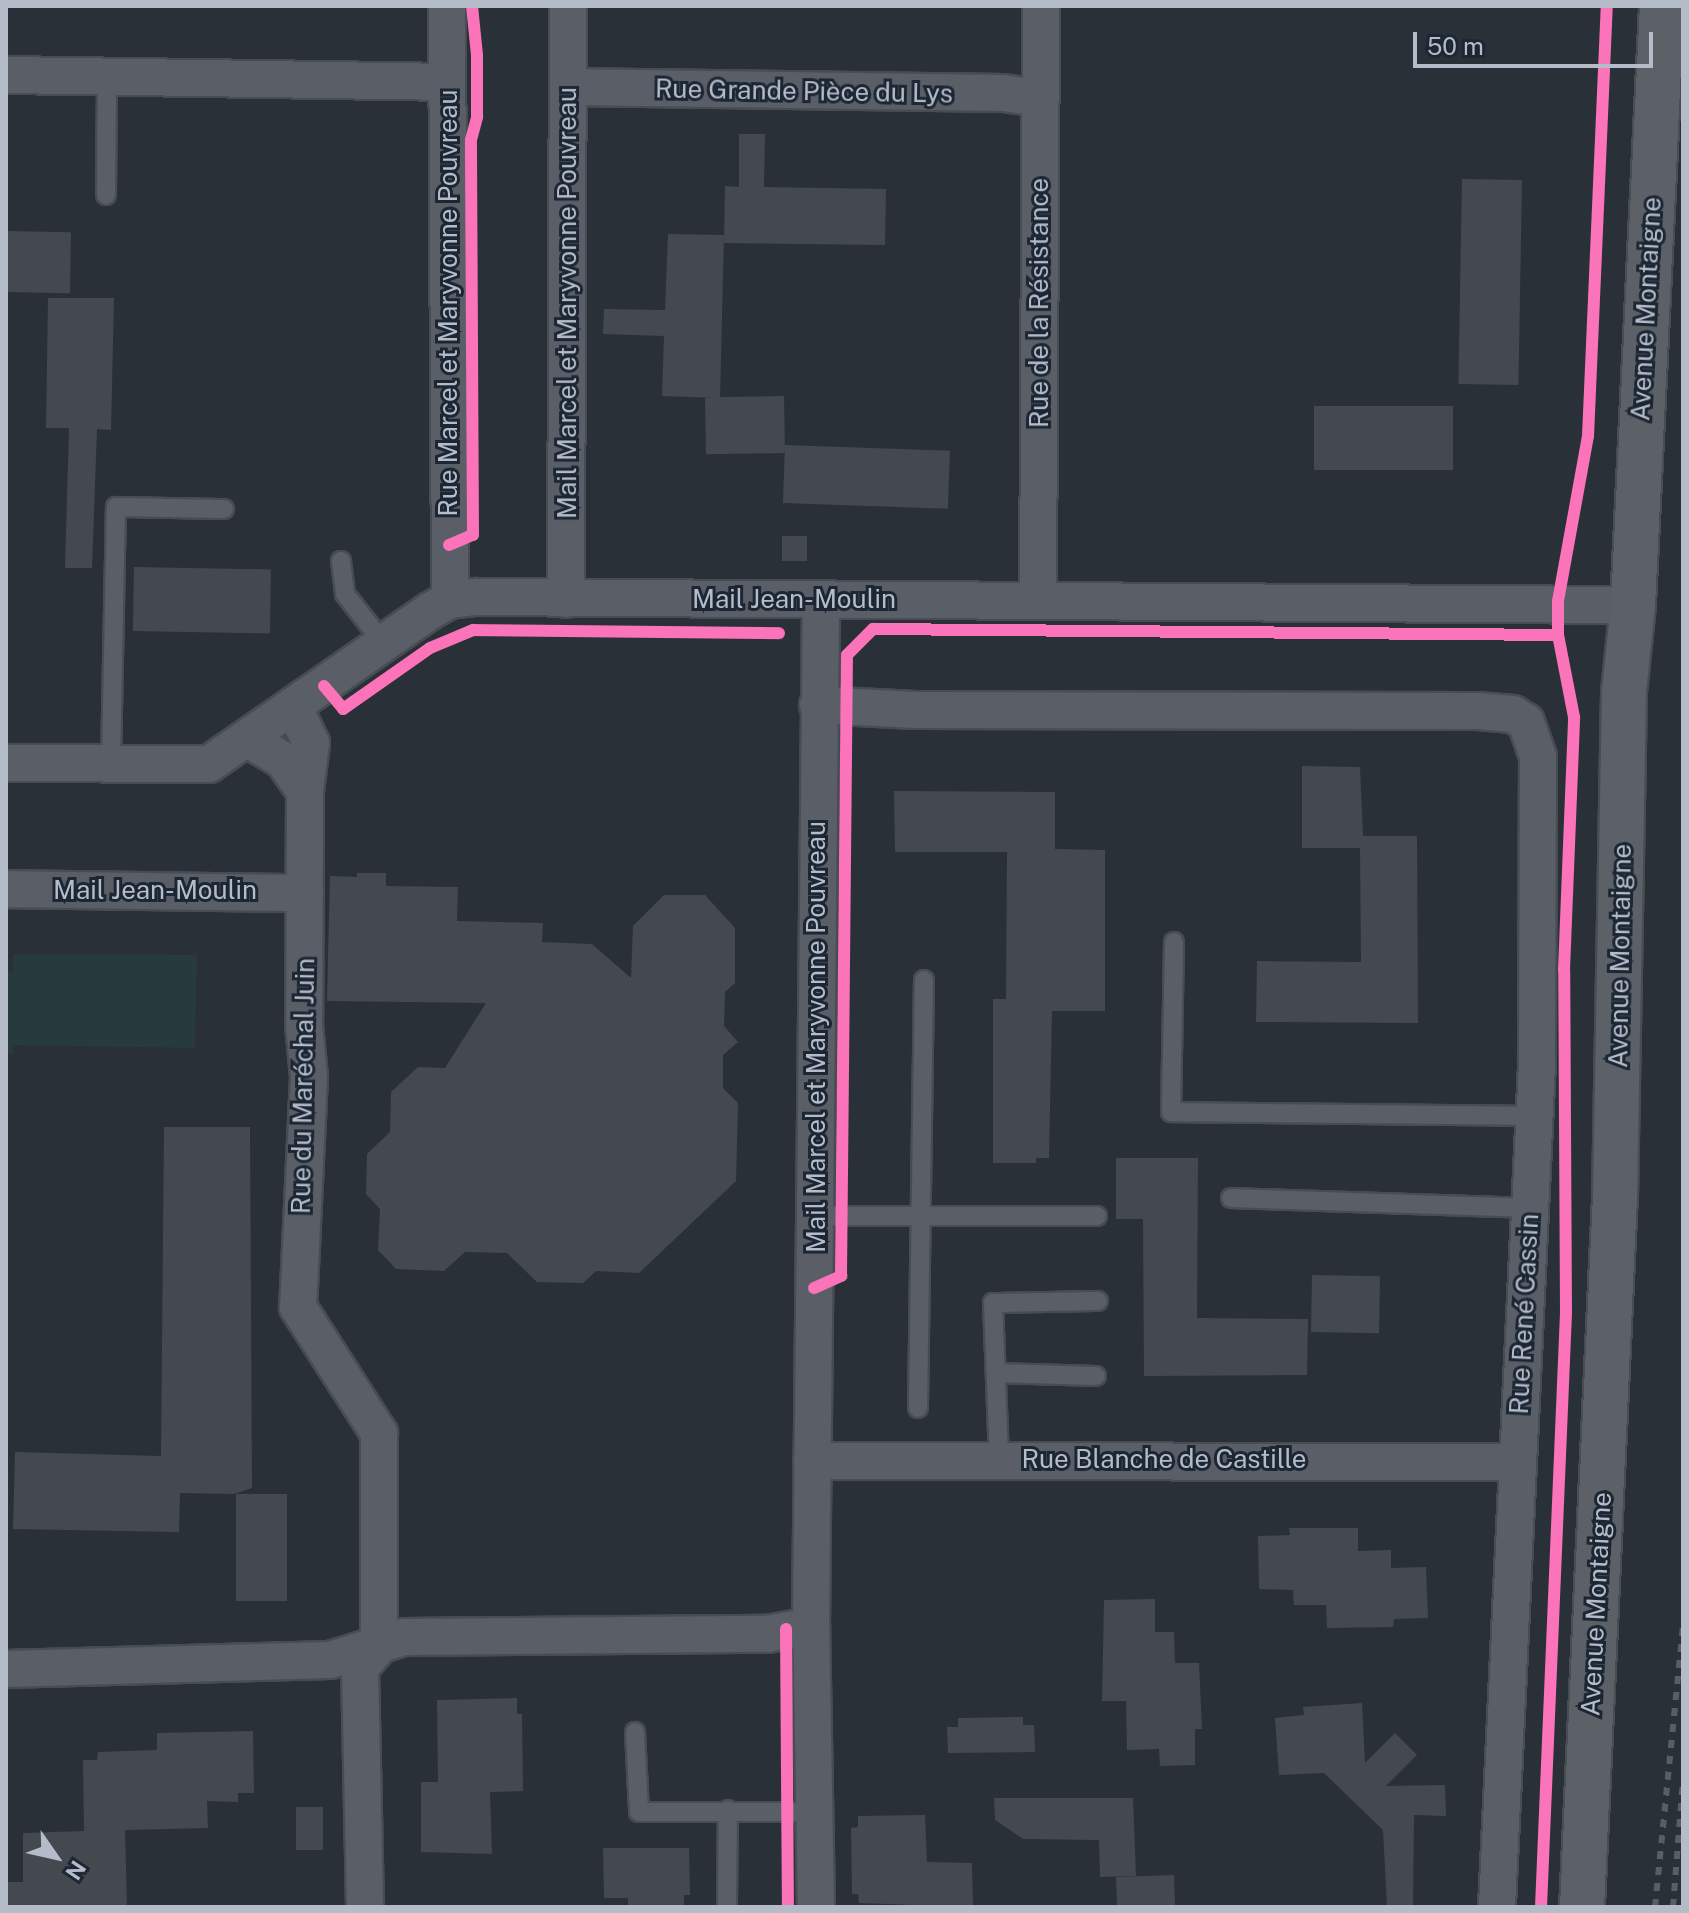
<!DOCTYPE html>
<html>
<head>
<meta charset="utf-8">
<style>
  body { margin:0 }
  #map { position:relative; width:1689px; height:1913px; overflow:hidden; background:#2a3038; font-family:"Public Sans",sans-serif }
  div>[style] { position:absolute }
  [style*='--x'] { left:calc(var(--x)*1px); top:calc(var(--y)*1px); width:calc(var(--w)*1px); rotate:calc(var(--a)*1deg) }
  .green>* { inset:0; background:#273a3e }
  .building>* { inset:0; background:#444950; transform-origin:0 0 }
  .roads { filter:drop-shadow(2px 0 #484c53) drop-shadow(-2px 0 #484c53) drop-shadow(0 2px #484c53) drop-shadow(0 -2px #484c53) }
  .service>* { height:18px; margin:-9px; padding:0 9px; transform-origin:9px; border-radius:9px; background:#5a5e66 }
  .minor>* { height:36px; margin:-18px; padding:0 18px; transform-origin:18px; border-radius:18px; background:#5a5e66 }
  .primary>* { height:44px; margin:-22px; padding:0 22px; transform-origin:22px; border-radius:22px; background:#5c6168 }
  .rail>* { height:6px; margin-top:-3px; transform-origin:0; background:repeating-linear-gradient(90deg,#595d64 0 8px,transparent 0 16px) }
  .cycleway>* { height:12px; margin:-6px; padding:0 6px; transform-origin:6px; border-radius:6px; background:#fb73b8 }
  span { translate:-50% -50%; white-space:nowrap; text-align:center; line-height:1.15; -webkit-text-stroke:6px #1d2633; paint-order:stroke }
  .street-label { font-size:26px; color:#b4bcc9 }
  .frame { position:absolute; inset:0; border:8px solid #b4bcc9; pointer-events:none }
  .north { position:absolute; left:16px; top:1817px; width:80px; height:80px; -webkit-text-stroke:6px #1d2633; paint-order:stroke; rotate:124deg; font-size:22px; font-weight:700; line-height:32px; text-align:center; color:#b4bcc9 }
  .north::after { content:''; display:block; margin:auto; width:28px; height:36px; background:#b4bcc9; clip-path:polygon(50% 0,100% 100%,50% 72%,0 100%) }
  .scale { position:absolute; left:1413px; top:32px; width:240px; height:36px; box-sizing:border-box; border:4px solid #b4bcc9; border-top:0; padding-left:10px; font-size:24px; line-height:28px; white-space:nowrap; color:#b4bcc9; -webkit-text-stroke:6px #1d2633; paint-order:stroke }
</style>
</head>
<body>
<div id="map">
  <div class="green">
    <i style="clip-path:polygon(13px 954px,197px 955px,195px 1048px,13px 1045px,13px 1054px,6px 1053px,6px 970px,13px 974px)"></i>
  </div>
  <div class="building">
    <i style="clip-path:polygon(739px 134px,765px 134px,764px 187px,886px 189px,885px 245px,724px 243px,725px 186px,739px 187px)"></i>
    <i style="left:1462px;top:179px;width:60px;height:205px;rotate:1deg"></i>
    <i style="left:6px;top:231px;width:65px;height:61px;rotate:1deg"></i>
    <i style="clip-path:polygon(668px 234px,724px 235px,720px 398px,662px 396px,664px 336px,603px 334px,604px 309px,665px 310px)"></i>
    <i style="clip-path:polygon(48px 298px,114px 298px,111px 430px,97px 429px,92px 568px,65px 568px,69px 428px,46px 428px)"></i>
    <i style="left:784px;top:396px;width:57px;height:79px;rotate:89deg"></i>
    <i style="left:1314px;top:406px;width:139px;height:64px"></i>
    <i style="left:785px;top:445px;width:165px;height:58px;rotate:2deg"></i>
    <i style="left:782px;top:536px;width:25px;height:25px"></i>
    <i style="left:134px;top:567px;width:137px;height:64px;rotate:1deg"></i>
    <i style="clip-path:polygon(1302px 766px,1360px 767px,1363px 836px,1417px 836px,1418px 1023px,1256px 1022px,1257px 961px,1361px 962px,1360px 848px,1302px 848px)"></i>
    <i style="clip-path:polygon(894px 791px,1055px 792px,1055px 849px,1105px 850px,1105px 1011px,1052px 1011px,1049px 1158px,1036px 1158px,1036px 1163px,993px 1163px,993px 999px,1006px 999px,1007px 852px,895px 852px)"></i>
    <i style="clip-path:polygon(357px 873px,386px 873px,386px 886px,458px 887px,457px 921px,543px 923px,542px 942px,592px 944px,631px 978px,633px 926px,664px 895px,705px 895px,735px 928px,735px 983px,725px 992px,724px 1026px,738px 1042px,723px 1055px,723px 1088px,738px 1103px,736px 1181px,639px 1273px,596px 1271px,583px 1283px,537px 1282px,507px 1253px,465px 1252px,444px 1271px,396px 1269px,378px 1250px,380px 1209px,366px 1194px,367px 1154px,390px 1132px,391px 1092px,418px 1067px,445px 1068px,486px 1003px,327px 1001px,330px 876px,357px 877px)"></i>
    <i style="clip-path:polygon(164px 1127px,250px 1127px,252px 1488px,234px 1494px,180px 1493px,179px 1532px,13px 1529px,15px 1452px,161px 1456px)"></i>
    <i style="clip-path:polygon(1116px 1158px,1198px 1158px,1197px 1318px,1308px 1319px,1307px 1375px,1144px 1376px,1143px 1219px,1116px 1219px)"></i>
    <i style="left:1312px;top:1275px;width:68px;height:57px;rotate:1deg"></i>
    <i style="left:236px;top:1494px;width:51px;height:107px"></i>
    <i style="clip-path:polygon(1289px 1528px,1358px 1528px,1358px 1551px,1391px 1550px,1391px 1568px,1426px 1567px,1428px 1618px,1394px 1619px,1393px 1627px,1327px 1628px,1326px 1605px,1294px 1605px,1293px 1590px,1259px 1589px,1258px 1536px,1290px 1535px)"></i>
    <i style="clip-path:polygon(1155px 1599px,1155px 1632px,1174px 1632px,1175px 1663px,1199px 1663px,1202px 1729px,1195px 1729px,1195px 1765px,1160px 1766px,1159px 1749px,1127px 1750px,1126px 1701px,1102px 1701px,1104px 1600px)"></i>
    <i style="clip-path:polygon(517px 1698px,517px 1714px,522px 1714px,523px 1791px,490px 1792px,492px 1854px,421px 1852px,421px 1782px,438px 1782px,437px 1700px)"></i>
    <i style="clip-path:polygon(1362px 1703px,1365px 1763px,1395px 1733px,1417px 1755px,1386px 1786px,1445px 1785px,1446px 1816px,1414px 1815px,1413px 1907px,1387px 1907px,1383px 1830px,1324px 1773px,1279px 1775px,1275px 1718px,1304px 1715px,1303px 1707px)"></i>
    <i style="clip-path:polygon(1023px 1717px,1023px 1725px,1034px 1725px,1035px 1752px,948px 1753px,947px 1727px,958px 1727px,958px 1718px)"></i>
    <i style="clip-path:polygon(253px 1731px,254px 1793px,238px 1793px,238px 1802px,207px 1801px,208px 1828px,125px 1830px,127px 1907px,6px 1907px,6px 1882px,23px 1882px,23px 1833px,84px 1831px,83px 1760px,97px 1760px,98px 1752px,157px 1750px,157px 1733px)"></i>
    <i style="clip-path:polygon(994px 1798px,1133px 1798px,1136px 1876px,1100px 1877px,1099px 1840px,1023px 1839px,995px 1820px)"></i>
    <i style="left:296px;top:1807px;width:27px;height:43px"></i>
    <i style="clip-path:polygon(925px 1815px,927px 1862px,972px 1863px,973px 1907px,859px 1903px,858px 1894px,852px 1894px,851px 1828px,858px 1827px,858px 1816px)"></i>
    <i style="clip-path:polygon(603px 1848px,689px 1848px,690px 1895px,684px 1895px,684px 1907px,628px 1907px,628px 1898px,604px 1898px)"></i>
    <i style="left:1174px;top:1875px;width:32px;height:58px;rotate:88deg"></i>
  </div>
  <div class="roads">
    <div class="service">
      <i style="--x:106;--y:195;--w:119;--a:-89.5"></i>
      <i style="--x:341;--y:561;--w:33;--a:83"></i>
      <i style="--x:345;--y:594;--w:63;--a:52"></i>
      <i style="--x:111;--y:764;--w:257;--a:-88.9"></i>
      <i style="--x:116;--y:507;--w:108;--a:1.1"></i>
      <i style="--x:1174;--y:942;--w:170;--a:91"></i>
      <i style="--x:1171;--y:1112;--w:364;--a:0.6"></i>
      <i style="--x:1231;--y:1198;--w:299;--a:1.9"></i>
      <i style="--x:815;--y:1216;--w:282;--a:0"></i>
      <i style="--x:997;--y:1373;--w:99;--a:1.7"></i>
      <i style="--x:918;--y:1408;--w:428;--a:-89.2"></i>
      <i style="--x:999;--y:1459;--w:156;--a:-92.2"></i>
      <i style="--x:993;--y:1303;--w:105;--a:-1.1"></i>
      <i style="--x:635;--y:1732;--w:80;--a:87.1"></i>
      <i style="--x:639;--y:1812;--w:176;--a:0"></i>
      <i style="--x:727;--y:1902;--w:92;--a:-89.4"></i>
    </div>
    <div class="minor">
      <i style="--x:447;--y:6;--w:594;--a:89.71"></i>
      <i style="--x:6;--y:75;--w:440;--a:0.9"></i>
      <i style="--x:568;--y:87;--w:435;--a:0.8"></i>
      <i style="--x:1003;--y:93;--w:37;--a:8"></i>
      <i style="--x:566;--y:599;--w:593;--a:-89.81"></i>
      <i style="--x:1038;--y:600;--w:594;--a:-89.71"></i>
      <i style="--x:818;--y:705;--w:97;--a:3"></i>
      <i style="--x:915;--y:710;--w:563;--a:0.1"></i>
      <i style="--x:1478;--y:711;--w:35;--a:5"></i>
      <i style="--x:1513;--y:714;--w:15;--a:32"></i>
      <i style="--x:1526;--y:722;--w:37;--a:71"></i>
      <i style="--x:1538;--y:757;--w:307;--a:90.2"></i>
      <i style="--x:1537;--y:1064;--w:844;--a:92.72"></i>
      <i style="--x:294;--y:708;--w:39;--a:64"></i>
      <i style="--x:311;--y:743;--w:48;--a:97.1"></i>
      <i style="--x:305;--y:791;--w:234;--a:90.2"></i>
      <i style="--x:304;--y:1025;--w:52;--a:84.5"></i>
      <i style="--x:309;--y:1077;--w:230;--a:92.7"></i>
      <i style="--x:298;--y:1307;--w:150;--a:57.3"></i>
      <i style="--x:379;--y:1433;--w:213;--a:90"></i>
      <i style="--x:379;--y:1646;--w:29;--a:131"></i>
      <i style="--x:360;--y:1668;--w:239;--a:88.8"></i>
      <i style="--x:248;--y:739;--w:41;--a:31"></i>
      <i style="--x:283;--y:760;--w:38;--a:55"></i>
      <i style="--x:6;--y:763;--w:203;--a:0.3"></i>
      <i style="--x:209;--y:764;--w:269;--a:-34.7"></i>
      <i style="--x:430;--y:611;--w:23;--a:-29"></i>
      <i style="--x:450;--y:600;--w:26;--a:-7"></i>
      <i style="--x:476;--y:597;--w:1157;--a:0.4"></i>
      <i style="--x:6;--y:889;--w:299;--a:0.8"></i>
      <i style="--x:812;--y:1461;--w:703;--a:0.08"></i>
      <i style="--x:6;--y:1669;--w:324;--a:-1.6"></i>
      <i style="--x:330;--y:1660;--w:77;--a:-17.3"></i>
      <i style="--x:404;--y:1637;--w:363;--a:-0.5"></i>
      <i style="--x:767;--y:1634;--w:45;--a:-10.3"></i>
      <i style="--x:816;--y:1907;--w:281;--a:-91"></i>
      <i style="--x:811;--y:1626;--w:1027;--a:-89.44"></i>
    </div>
    <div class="primary">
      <i style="--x:1582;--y:1907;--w:710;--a:-87.34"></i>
      <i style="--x:1615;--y:1198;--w:506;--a:-88.98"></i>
      <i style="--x:1624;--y:692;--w:87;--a:-84.1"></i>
      <i style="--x:1633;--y:605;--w:600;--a:-87.23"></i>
    </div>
  </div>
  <div class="rail">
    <i style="--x:1655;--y:1907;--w:280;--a:-84.3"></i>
    <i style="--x:1673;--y:1907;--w:128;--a:-85.5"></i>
  </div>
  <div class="cycleway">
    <i style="--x:449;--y:545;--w:26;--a:-23"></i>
    <i style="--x:473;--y:535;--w:395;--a:-90.3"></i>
    <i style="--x:471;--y:140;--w:24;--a:-75"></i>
    <i style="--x:477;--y:117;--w:62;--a:-90"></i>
    <i style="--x:477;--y:55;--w:49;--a:-95.8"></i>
    <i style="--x:324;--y:686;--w:30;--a:50"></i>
    <i style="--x:343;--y:709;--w:106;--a:-35"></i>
    <i style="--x:430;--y:648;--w:47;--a:-22.7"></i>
    <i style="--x:473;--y:630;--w:306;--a:0.6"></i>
    <i style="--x:814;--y:1288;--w:30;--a:-24"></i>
    <i style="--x:841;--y:1276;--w:621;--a:-89.45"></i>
    <i style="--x:847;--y:655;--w:37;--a:-45"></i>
    <i style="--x:873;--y:629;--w:685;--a:0.5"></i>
    <i style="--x:786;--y:1629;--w:278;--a:89.6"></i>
    <i style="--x:1541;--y:1907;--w:595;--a:-87.59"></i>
    <i style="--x:1566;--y:1313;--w:343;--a:-90.3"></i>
    <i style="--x:1564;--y:970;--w:253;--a:-87.7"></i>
    <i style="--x:1574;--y:717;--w:84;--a:-101"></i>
    <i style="--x:1558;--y:635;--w:34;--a:-90"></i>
    <i style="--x:1558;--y:601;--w:168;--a:-79.7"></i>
    <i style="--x:1588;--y:436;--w:430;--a:-87.5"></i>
  </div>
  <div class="street-label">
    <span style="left:804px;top:91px;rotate:1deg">Rue Grande Pièce du Lys</span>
    <span style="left:448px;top:303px;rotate:-90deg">Rue Marcel et Maryvonne Pouvreau</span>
    <span style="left:567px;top:303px;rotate:-90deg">Mail Marcel et Maryvonne Pouvreau</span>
    <span style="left:1039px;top:303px;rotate:-90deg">Rue de la Résistance</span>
    <span style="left:1646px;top:309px;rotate:-87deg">Avenue Montaigne</span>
    <span style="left:794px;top:599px">Mail Jean-Moulin</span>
    <span style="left:155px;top:890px">Mail Jean-Moulin</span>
    <span style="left:1620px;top:956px;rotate:-89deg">Avenue Montaigne</span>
    <span style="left:816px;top:1037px;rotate:-90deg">Mail Marcel et Maryvonne Pouvreau</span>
    <span style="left:303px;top:1086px;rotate:-89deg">Rue du Maréchal Juin</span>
    <span style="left:1524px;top:1314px;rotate:-87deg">Rue René Cassin</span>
    <span style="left:1164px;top:1459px">Rue Blanche de Castille</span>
    <span style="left:1596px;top:1604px;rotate:-87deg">Avenue Montaigne</span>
  </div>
  <div class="frame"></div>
  <div class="north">N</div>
  <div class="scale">50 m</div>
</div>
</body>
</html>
